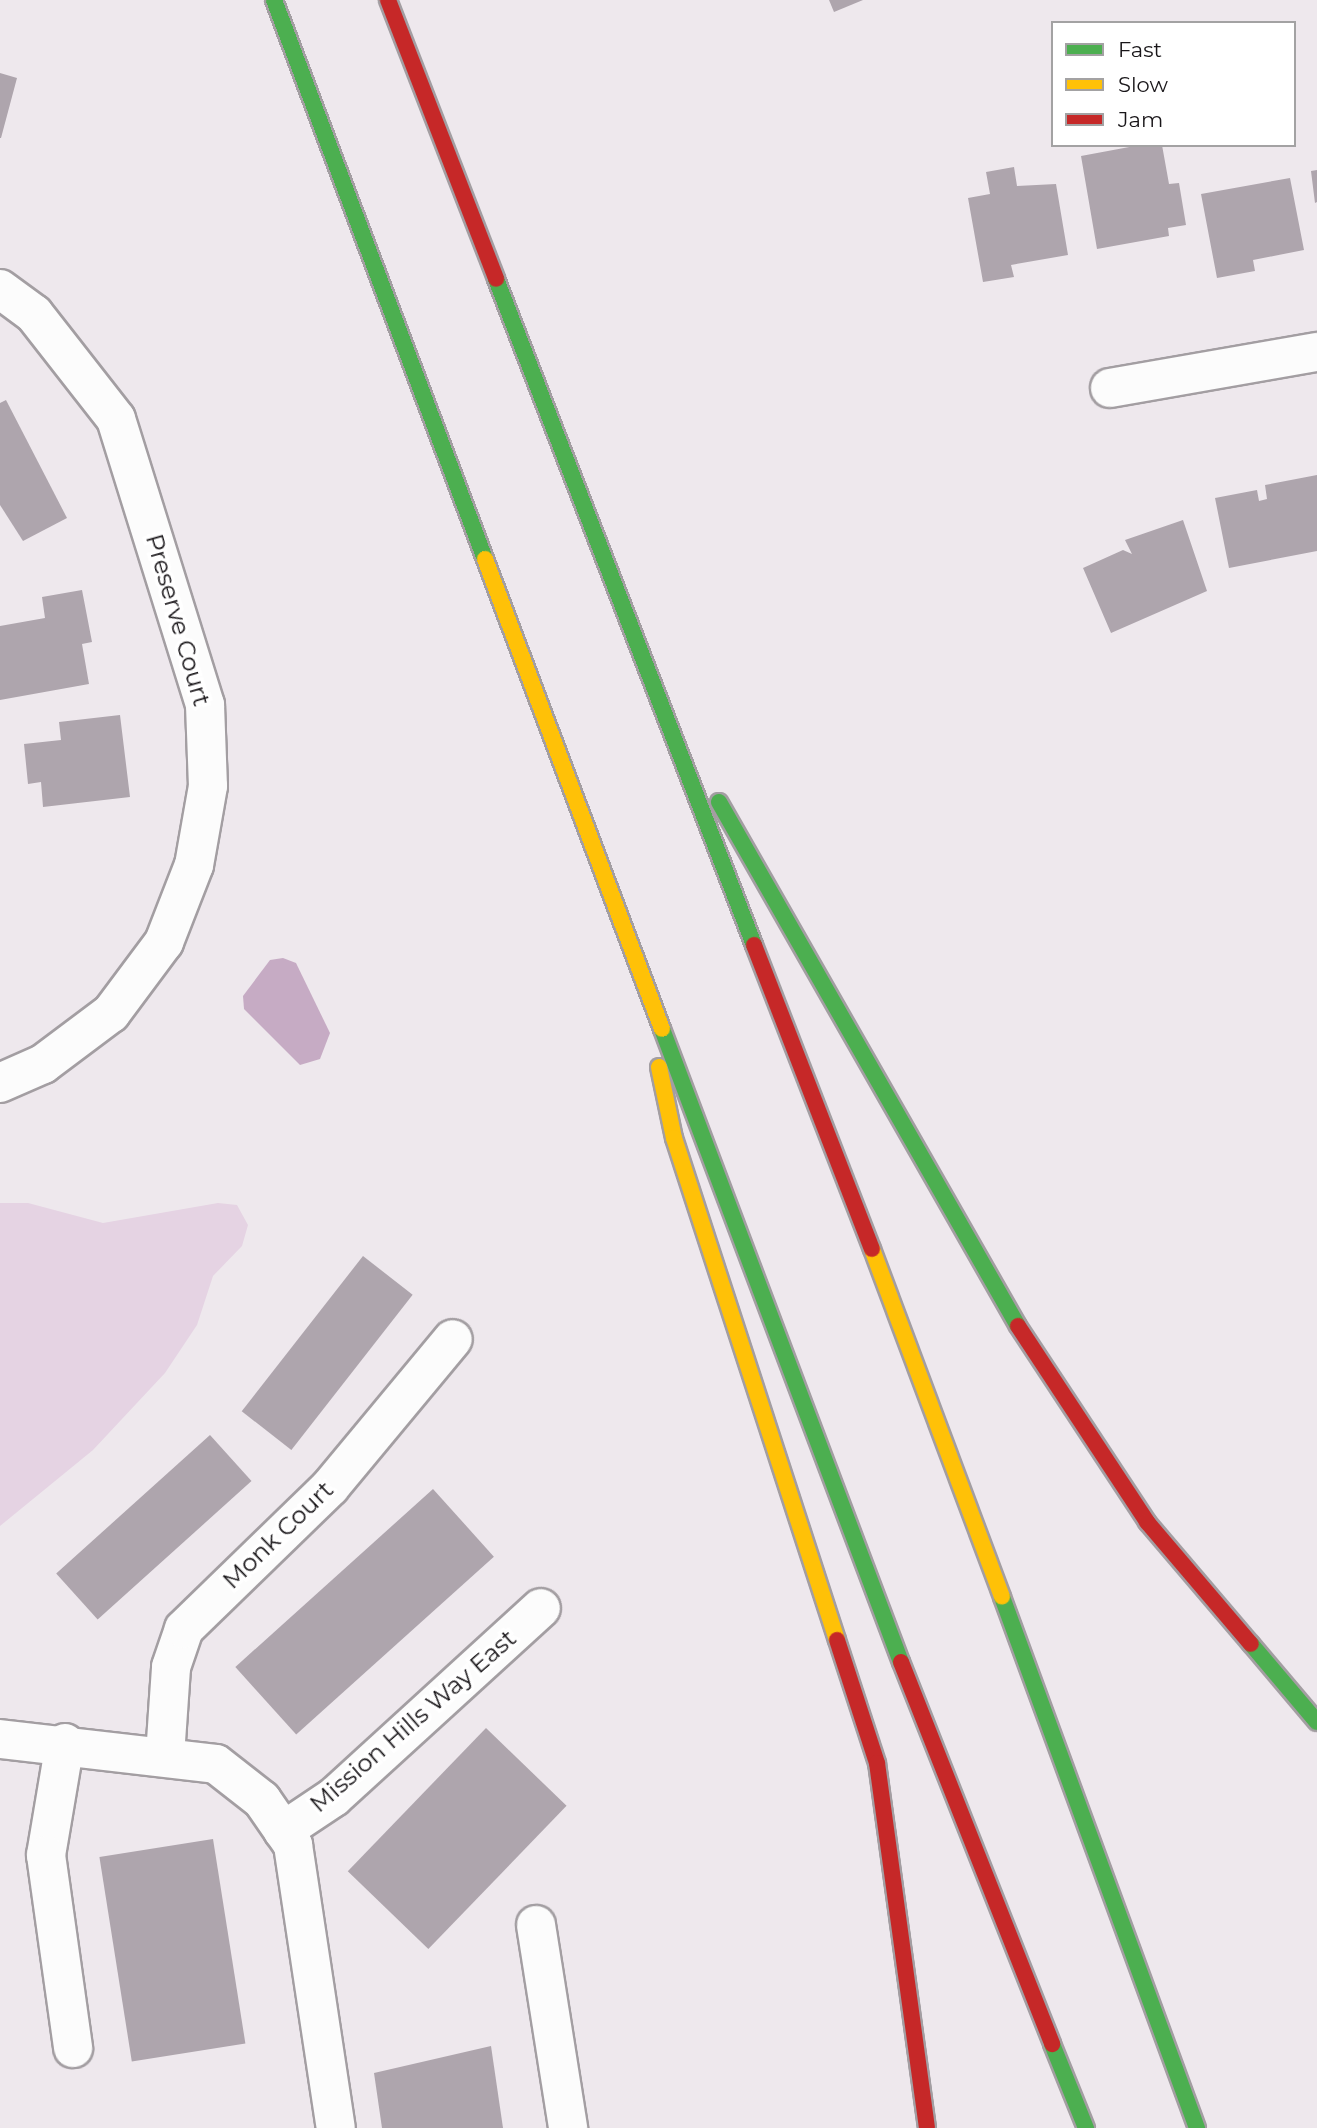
<!DOCTYPE html>
<html>
<head>
<meta charset="utf-8">
<style>
  body { margin:0 }
  #map { position:relative; width:1317px; height:2128px; overflow:hidden; background:#eee8ed; font-family:Montserrat,sans-serif }
  div>[style] { position:absolute }
  [style*='--x'] { left:calc(var(--x)*1px); top:calc(var(--y)*1px); width:calc(var(--w)*1px); rotate:calc(var(--a)*1deg) }
  .green>* { inset:0; background:#e5d3e3 }
  .water>* { inset:0; background:#c6abc4 }
  .building>* { inset:0; background:#aea5ad; transform-origin:0 0 }
  .roads { filter:drop-shadow(2px 0 #a39ea2) drop-shadow(-2px 0 #a39ea2) drop-shadow(0 2px #a39ea2) drop-shadow(0 -2px #a39ea2) }
  .street>* { height:38px; margin:-19px; padding:0 19px; transform-origin:19px; border-radius:19px; background:#fcfcfc }
  .fast>* { height:16px; margin:-8px; padding:0 8px; transform-origin:8px; border-radius:8px; background:#4caf50 }
  .slow>* { height:16px; margin:-8px; padding:0 8px; transform-origin:8px; border-radius:8px; background:#ffc107 }
  .jam>* { height:16px; margin:-8px; padding:0 8px; transform-origin:8px; border-radius:8px; background:#c62828 }
  span { translate:-50% -50%; white-space:nowrap; text-align:center; line-height:1.15; -webkit-text-stroke:7px #fff; paint-order:stroke }
  .street-label { font-size:24px; color:#191619 }
  .legend { position:absolute; left:1051px; top:21px; width:245px; height:126px; box-sizing:border-box; background:#fff; border:2px solid #a3a2a3; margin:0; padding:9px 12px; list-style:none; font-size:21px; color:#191619 }
  .legend li { display:flex; align-items:center; gap:14px; height:35px }
  .legend b { width:35px; border:2px solid #a3a2a3 }
</style>
</head>
<body>
<div id="map">
  <div class="green">
    <i style="clip-path:polygon(28px 1203px,103px 1223px,218px 1203px,237px 1205px,248px 1225px,242px 1246px,213px 1276px,197px 1325px,165px 1373px,93px 1450px,0 1526px,0 1203px)"></i>
  </div>
  <div class="water">
    <i style="clip-path:polygon(283px 958px,296px 963px,330px 1033px,320px 1059px,300px 1065px,244px 1009px,243px 996px,270px 960px)"></i>
  </div>
  <div class="building">
    <i style="clip-path:polygon(829px 0,863px 0,834px 12px)"></i>
    <i style="clip-path:polygon(0 73px,17px 78px,1px 138px,0 138px)"></i>
    <i style="clip-path:polygon(1140px 145px,1162px 145px,1169px 184px,1179px 183px,1186px 225px,1168px 228px,1169px 236px,1097px 249px,1081px 156px)"></i>
    <i style="clip-path:polygon(1014px 167px,1017px 186px,1056px 184px,1068px 255px,1011px 265px,1014px 277px,983px 282px,968px 198px,990px 194px,986px 172px)"></i>
    <i style="clip-path:polygon(1317px 170px,1317px 202px,1315px 203px,1311px 171px)"></i>
    <i style="clip-path:polygon(1290px 178px,1304px 250px,1253px 260px,1255px 271px,1217px 278px,1201px 194px)"></i>
    <i style="clip-path:polygon(6px 400px,67px 518px,23px 541px,0 505px,0 403px)"></i>
    <i style="clip-path:polygon(1317px 475px,1317px 551px,1229px 568px,1215px 498px,1257px 490px,1259px 501px,1267px 499px,1265px 485px)"></i>
    <i style="clip-path:polygon(1183px 520px,1207px 591px,1111px 633px,1083px 568px,1123px 550px,1132px 554px,1125px 540px)"></i>
    <i style="clip-path:polygon(82px 590px,92px 642px,82px 644px,89px 684px,0 700px,0 626px,45px 618px,42px 597px)"></i>
    <i style="clip-path:polygon(120px 715px,130px 797px,43px 807px,41px 782px,28px 784px,24px 744px,61px 740px,59px 722px)"></i>
    <i style="left:363px;top:1256px;width:63px;height:197px;rotate:38deg"></i>
    <i style="left:210px;top:1435px;width:62px;height:207px;rotate:48deg"></i>
    <i style="left:433px;top:1489px;width:91px;height:266px;rotate:48deg"></i>
    <i style="left:486px;top:1728px;width:112px;height:199px;rotate:44deg"></i>
    <i style="left:213px;top:1839px;width:207px;height:115px;rotate:81deg"></i>
    <i style="clip-path:polygon(491px 2046px,503px 2128px,382px 2128px,374px 2073px)"></i>
  </div>
  <div class="roads">
    <div class="street">
      <i style="--x:0;--y:289;--w:42;--a:36.3"></i>
      <i style="--x:34;--y:314;--w:133;--a:52"></i>
      <i style="--x:116;--y:419;--w:300;--a:72.7"></i>
      <i style="--x:205;--y:705;--w:81;--a:87.9"></i>
      <i style="--x:208;--y:786;--w:80;--a:100"></i>
      <i style="--x:194;--y:865;--w:83;--a:111.3"></i>
      <i style="--x:164;--y:942;--w:89;--a:126.7"></i>
      <i style="--x:111;--y:1013;--w:85;--a:143.1"></i>
      <i style="--x:43;--y:1064;--w:47;--a:156.2"></i>
      <i style="--x:1110;--y:388;--w:210;--a:-9.9"></i>
      <i style="--x:0;--y:1739;--w:217;--a:6.6"></i>
      <i style="--x:216;--y:1764;--w:58;--a:38"></i>
      <i style="--x:262;--y:1800;--w:55;--a:55.4"></i>
      <i style="--x:293;--y:1845;--w:286;--a:81.4"></i>
      <i style="--x:65;--y:1743;--w:114;--a:99.6"></i>
      <i style="--x:46;--y:1855;--w:195;--a:82"></i>
      <i style="--x:165;--y:1756;--w:89;--a:-86.1"></i>
      <i style="--x:171;--y:1667;--w:40;--a:-71.1"></i>
      <i style="--x:184;--y:1629;--w:204;--a:-44.2"></i>
      <i style="--x:330;--y:1487;--w:192;--a:-50.3"></i>
      <i style="--x:283;--y:1831;--w:61;--a:-33.7"></i>
      <i style="--x:334;--y:1797;--w:280;--a:-42.4"></i>
      <i style="--x:536;--y:1925;--w:206;--a:81"></i>
    </div>
    <div class="fast">
      <i style="--x:274;--y:0;--w:597;--a:69.32"></i>
      <i style="--x:496;--y:279;--w:714;--a:68.82"></i>
      <i style="--x:719;--y:802;--w:603;--a:60.29"></i>
      <i style="--x:662;--y:1029;--w:677;--a:69.32"></i>
      <i style="--x:1002;--y:1597;--w:566;--a:69.84"></i>
      <i style="--x:1251;--y:1644;--w:102;--a:49.8"></i>
      <i style="--x:1052;--y:2044;--w:91;--a:68"></i>
    </div>
    <div class="slow">
      <i style="--x:485;--y:559;--w:502;--a:69.36"></i>
      <i style="--x:659;--y:1067;--w:73;--a:78.1"></i>
      <i style="--x:674;--y:1138;--w:528;--a:72.01"></i>
      <i style="--x:872;--y:1249;--w:371;--a:69.5"></i>
    </div>
    <div class="jam">
      <i style="--x:388;--y:0;--w:299;--a:68.8"></i>
      <i style="--x:754;--y:945;--w:326;--a:68.8"></i>
      <i style="--x:1018;--y:1326;--w:235;--a:56.6"></i>
      <i style="--x:1147;--y:1522;--w:160;--a:49.6"></i>
      <i style="--x:837;--y:1640;--w:129;--a:72"></i>
      <i style="--x:877;--y:1763;--w:368;--a:82.2"></i>
      <i style="--x:901;--y:1662;--w:411;--a:68.4"></i>
    </div>
  </div>
  <div class="street-label">
    <span style="left:178px;top:620px;rotate:74deg">Preserve Court</span>
    <span style="left:278px;top:1535px;rotate:-44deg">Monk Court</span>
    <span style="left:413px;top:1721px;rotate:-41deg">Mission Hills Way East</span>
  </div>
  <ul class="legend">
  <li><b style="height:9px;background:#4caf50"></b>Fast</li>
  <li><b style="height:9px;background:#ffc107"></b>Slow</li>
  <li><b style="height:9px;background:#c62828"></b>Jam</li>
  </ul>
</div>
</body>
</html>
